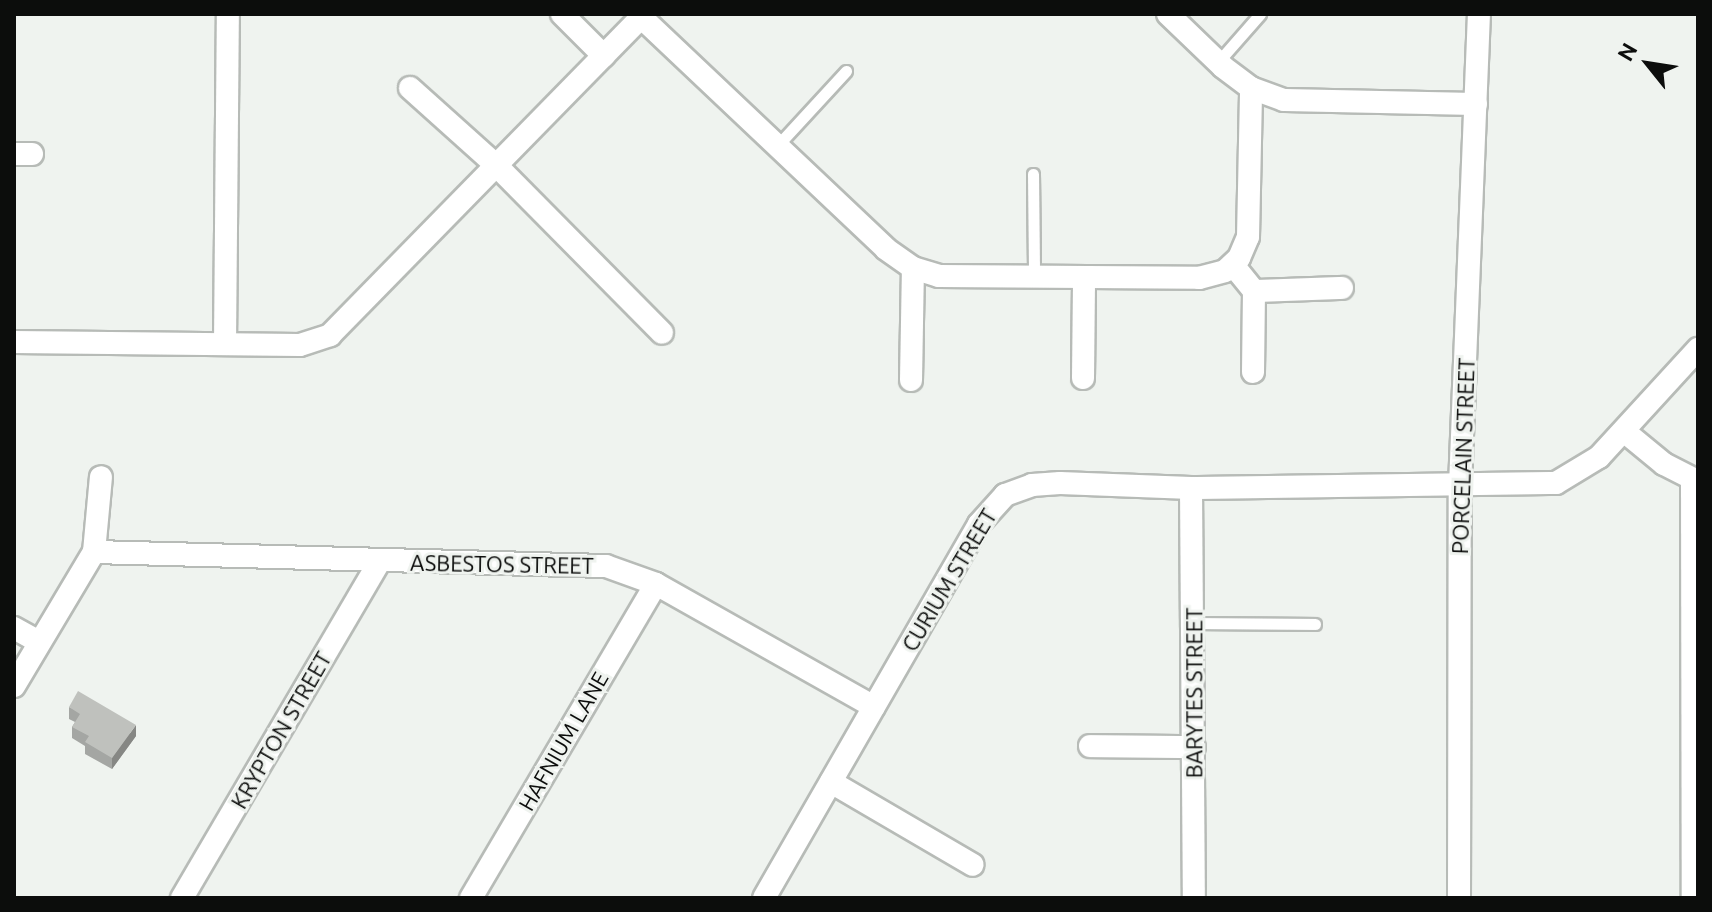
<!DOCTYPE html>
<html>
<head>
<meta charset="utf-8">
<style>
  body { margin:0 }
  #map { position:relative; width:1712px; height:912px; overflow:hidden; background:#eff3ef; font-family:Ubuntu,sans-serif }
  div>[style] { position:absolute }
  [style*='--x'] { left:calc(var(--x)*1px); top:calc(var(--y)*1px); width:calc(var(--w)*1px); rotate:calc(var(--a)*1deg) }
  .roads { filter:drop-shadow(2px 0 #b7bbb7) drop-shadow(-2px 0 #b7bbb7) drop-shadow(0 2px #b7bbb7) drop-shadow(0 -2px #b7bbb7) }
  .lane>* { height:11px; margin:-5.5px; padding:0 5.5px; transform-origin:5.5px; border-radius:5.5px; background:#fff }
  .street>* { height:22px; margin:-11px; padding:0 11px; transform-origin:11px; border-radius:11px; background:#fff }
  .wall>* { inset:0; background:#a4a6a3 }
  .shaded-wall>* { inset:0; background:#868784 }
  .building>* { inset:0; background:#bfc1bd }
  span { translate:-50% -50%; white-space:nowrap; text-align:center; line-height:1.15; -webkit-text-stroke:6px #eff3ef; paint-order:stroke }
  .street-label { font-size:22px; color:#0c0d0c }
  .frame { position:absolute; inset:0; border:16px solid #0c0d0c; pointer-events:none }
  .north { position:absolute; left:1608px; top:24px; width:80px; height:80px; -webkit-text-stroke:6px #eff3ef; paint-order:stroke; rotate:300deg; font-size:22px; font-weight:700; line-height:32px; text-align:center; color:#0c0d0c }
  .north::after { content:''; display:block; margin:auto; width:28px; height:36px; background:#0c0d0c; clip-path:polygon(50% 0,100% 100%,50% 72%,0 100%) }
</style>
</head>
<body>
<div id="map">
  <div class="roads">
    <div class="lane">
      <i style="--x:1218;--y:62;--w:64;--a:-48.8"></i>
      <i style="--x:777;--y:146;--w:102;--a:-47.4"></i>
      <i style="--x:1033;--y:174;--w:103;--a:89.4"></i>
      <i style="--x:1195;--y:623;--w:120;--a:0.5"></i>
    </div>
    <div class="street">
      <i style="--x:562;--y:14;--w:59;--a:45"></i>
      <i style="--x:1168;--y:14;--w:76;--a:43.9"></i>
      <i style="--x:1223;--y:67;--w:35;--a:37"></i>
      <i style="--x:1251;--y:88;--w:35;--a:20"></i>
      <i style="--x:1284;--y:100;--w:192;--a:1.2"></i>
      <i style="--x:641;--y:17;--w:337;--a:43.4"></i>
      <i style="--x:886;--y:249;--w:33;--a:35"></i>
      <i style="--x:913;--y:268;--w:27;--a:17"></i>
      <i style="--x:939;--y:276;--w:260;--a:0.4"></i>
      <i style="--x:1199;--y:278;--w:27;--a:-15"></i>
      <i style="--x:1225;--y:271;--w:19;--a:-43"></i>
      <i style="--x:1239;--y:258;--w:23;--a:-67"></i>
      <i style="--x:1248;--y:237;--w:149;--a:-88.8"></i>
      <i style="--x:410;--y:88;--w:118;--a:41.9"></i>
      <i style="--x:498;--y:167;--w:233;--a:45.3"></i>
      <i style="--x:14;--y:154;--w:18;--a:0"></i>
      <i style="--x:1233;--y:265;--w:33;--a:51"></i>
      <i style="--x:1254;--y:291;--w:81;--a:90.7"></i>
      <i style="--x:1254;--y:291;--w:88;--a:-2"></i>
      <i style="--x:14;--y:342;--w:286;--a:0.6"></i>
      <i style="--x:300;--y:345;--w:32;--a:-18"></i>
      <i style="--x:330;--y:335;--w:449;--a:-45.6"></i>
      <i style="--x:225;--y:343;--w:329;--a:-89.5"></i>
      <i style="--x:1083;--y:378;--w:101;--a:-89.4"></i>
      <i style="--x:911;--y:380;--w:112;--a:-89"></i>
      <i style="--x:1625;--y:432;--w:50;--a:39.4"></i>
      <i style="--x:1664;--y:464;--w:38;--a:27"></i>
      <i style="--x:1692;--y:479;--w:419;--a:89.9"></i>
      <i style="--x:1191;--y:488;--w:410;--a:89.6"></i>
      <i style="--x:94;--y:552;--w:512;--a:1.57"></i>
      <i style="--x:606;--y:566;--w:53;--a:19.8"></i>
      <i style="--x:656;--y:584;--w:250;--a:29.4"></i>
      <i style="--x:14;--y:628;--w:29;--a:29"></i>
      <i style="--x:14;--y:686;--w:156;--a:-59.2"></i>
      <i style="--x:94;--y:552;--w:75;--a:-84.7"></i>
      <i style="--x:1090;--y:746;--w:104;--a:0.6"></i>
      <i style="--x:831;--y:782;--w:164;--a:30.3"></i>
      <i style="--x:182;--y:898;--w:389;--a:-59.6"></i>
      <i style="--x:471;--y:898;--w:364;--a:-59.5"></i>
      <i style="--x:764;--y:898;--w:431;--a:-60.1"></i>
      <i style="--x:979;--y:524;--w:39;--a:-48"></i>
      <i style="--x:1005;--y:495;--w:29;--a:-20"></i>
      <i style="--x:1032;--y:485;--w:28;--a:-4"></i>
      <i style="--x:1060;--y:483;--w:131;--a:2.2"></i>
      <i style="--x:1191;--y:488;--w:365;--a:-0.8"></i>
      <i style="--x:1556;--y:483;--w:50;--a:-31.2"></i>
      <i style="--x:1599;--y:457;--w:147;--a:-47.5"></i>
      <i style="--x:1459;--y:898;--w:412;--a:-89.9"></i>
      <i style="--x:1460;--y:486;--w:472;--a:-87.7"></i>
    </div>
  </div>
  <div class="wall">
    <i style="clip-path:polygon(69px 707px,136px 736px,112px 769px,85px 754px,85px 746px,72px 738px,72px 727px,75px 722px,69px 719px)"></i>
  </div>
  <div class="shaded-wall">
    <i style="clip-path:polygon(136px 725px,136px 736px,112px 769px,112px 758px)"></i>
  </div>
  <div class="building">
    <i style="clip-path:polygon(78px 691px,136px 725px,112px 758px,85px 742px,89px 736px,72px 727px,80px 714px,69px 707px)"></i>
  </div>
  <div class="street-label">
    <span style="left:1463px;top:456px;rotate:-88deg">PORCELAIN STREET</span>
    <span style="left:502px;top:564px;rotate:1deg">ASBESTOS STREET</span>
    <span style="left:949px;top:580px;rotate:-59deg">CURIUM STREET</span>
    <span style="left:1194px;top:693px;rotate:-90deg">BARYTES STREET</span>
    <span style="left:281px;top:730px;rotate:-60deg">KRYPTON STREET</span>
    <span style="left:563px;top:741px;rotate:-60deg">HAFNIUM LANE</span>
  </div>
  <div class="frame"></div>
  <div class="north">N</div>
</div>
</body>
</html>
